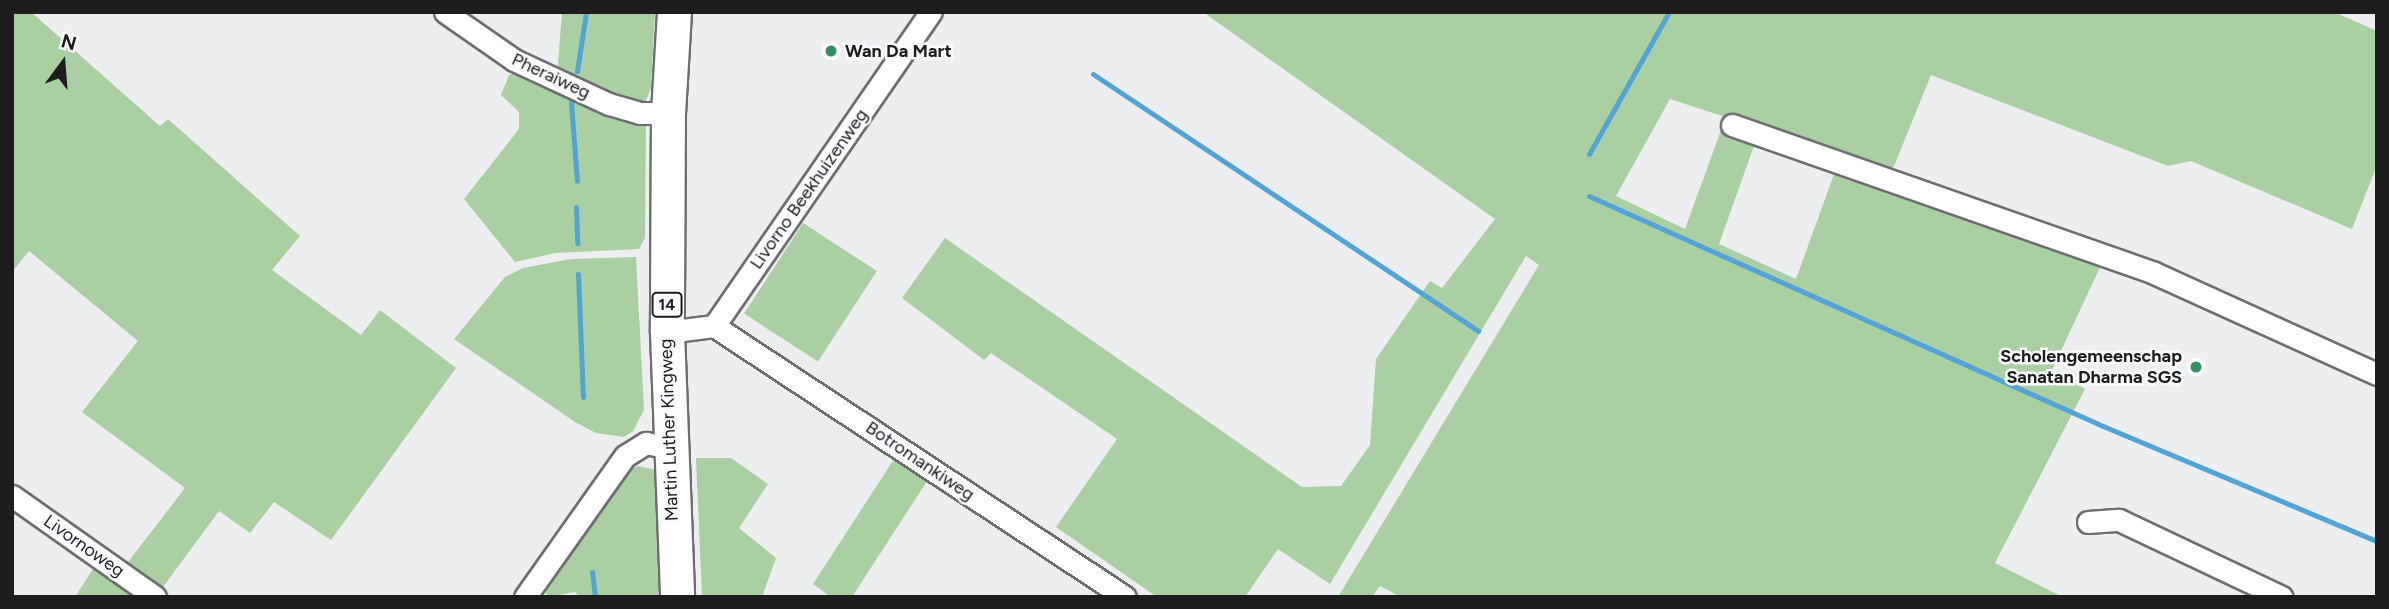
<!DOCTYPE html>
<html>
<head>
<meta charset="utf-8">
<style>
  body { margin:0 }
  #map { position:relative; width:2389px; height:609px; overflow:hidden; background:#edeef0; font-family:Figtree,sans-serif }
  div>[style] { position:absolute }
  [style*='--x'] { left:calc(var(--x)*1px); top:calc(var(--y)*1px); width:calc(var(--w)*1px); rotate:calc(var(--a)*1deg) }
  .green>* { inset:0; background:#aacfa2; transform-origin:0 0 }
  .stream>* { height:5px; margin:-2.5px; padding:0 2.5px; transform-origin:2.5px; border-radius:2.5px; background:#52a4d7 }
  .roads { filter:drop-shadow(2px 0 #6d6e70) drop-shadow(-2px 0 #6d6e70) drop-shadow(0 2px #6d6e70) drop-shadow(0 -2px #6d6e70) }
  .minor>* { height:21px; margin:-10.5px; padding:0 10.5px; transform-origin:10.5px; border-radius:10.5px; background:#fff }
  .primary>* { height:33px; margin:-16.5px; padding:0 16.5px; transform-origin:16.5px; border-radius:16.5px; background:#fff }
  .dots>* { width:19px; height:19px; translate:-50% -50%; box-sizing:border-box; border:4px solid #fafbfe; border-radius:50% }
  span { translate:-50% -50%; white-space:nowrap; text-align:center; line-height:1.15; -webkit-text-stroke:5px #fafbfe; paint-order:stroke }
  .shield-label span { padding:2px 5px; background:#fafbfe; border:2px solid; border-radius:5px; -webkit-text-stroke-width:0 }
  .shield-label { font-size:16px; color:#1d1d1e; font-weight:700 }
  .poi-label { font-size:18px; color:#1d1d1e; font-weight:700 }
  .left { translate:0 -50%; text-align:left }
  .right { translate:-100% -50%; text-align:right }
  .street-label { font-size:18px; color:#1d1d1e }
  .frame { position:absolute; inset:0; border:14px solid #1d1d1e; pointer-events:none }
  .north { position:absolute; left:28px; top:28px; width:70px; height:70px; -webkit-text-stroke:5px #fafbfe; paint-order:stroke; rotate:16deg; font-size:19px; font-weight:700; line-height:28px; text-align:center; color:#1d1d1e }
  .north::after { content:''; display:block; margin:auto; width:24px; height:32px; background:#1d1d1e; clip-path:polygon(50% 0,100% 100%,50% 72%,0 100%) }
</style>
</head>
<body>
<div id="map">
  <div class="green">
    <i style="clip-path:polygon(12px 12px,31px 12px,160px 126px,168px 119px,300px 236px,272px 270px,361px 335px,380px 310px,456px 368px,331px 540px,274px 502px,250px 533px,219px 511px,160px 591px,125px 566px,185px 488px,82px 412px,138px 341px,29px 251px,12px 272px)"></i>
    <i style="clip-path:polygon(562px 12px,655px 12px,651px 88px,645px 103px,634px 105px,557px 76px)"></i>
    <i style="clip-path:polygon(1203px 12px,2334px 12px,2377px 31px,2377px 165px,2352px 229px,2191px 161px,2168px 166px,1931px 75px,1892px 171px,1670px 99px,1616px 196px,1685px 229px,1721px 130px,1755px 143px,1719px 244px,1796px 279px,1837px 166px,2103px 261px,2052px 370px,2085px 389px,1995px 563px,2063px 597px,1401px 597px,1380px 586px,1372px 597px,1338px 597px,1539px 265px,1526px 256px,1330px 584px,1278px 549px,1245px 597px,1157px 597px,1056px 527px,1117px 439px,991px 353px,984px 360px,902px 298px,945px 238px,1302px 487px,1341px 486px,1370px 445px,1376px 359px,1430px 281px,1442px 288px,1495px 219px)"></i>
    <i style="clip-path:polygon(521px 71px,646px 124px,645px 238px,639px 249px,555px 253px,515px 262px,464px 199px,519px 129px,519px 112px,501px 95px,509px 75px)"></i>
    <i style="left:803px;top:223px;width:88px;height:108px;rotate:33deg"></i>
    <i style="clip-path:polygon(636px 257px,644px 410px,633px 431px,624px 437px,596px 433px,575px 422px,454px 339px,505px 277px,523px 268px,571px 259px)"></i>
    <i style="clip-path:polygon(898px 453px,931px 475px,852px 597px,831px 597px,813px 584px)"></i>
    <i style="clip-path:polygon(696px 458px,731px 458px,768px 484px,739px 528px,776px 558px,762px 597px,702px 597px)"></i>
    <i style="clip-path:polygon(638px 466px,656px 470px,661px 597px,580px 597px,575px 592px,548px 597px,544px 588px,562px 554px,628px 470px)"></i>
    <i style="clip-path:polygon(97px 563px,134px 590px,130px 597px,75px 597px)"></i>
  </div>
  <div class="stream">
    <i style="--x:577;--y:71;--w:60;--a:-81.3"></i>
    <i style="--x:1093;--y:74;--w:463;--a:33.7"></i>
    <i style="--x:571;--y:102;--w:79;--a:85.7"></i>
    <i style="--x:1589;--y:154;--w:163;--a:-60.6"></i>
    <i style="--x:1589;--y:196;--w:563;--a:24.11"></i>
    <i style="--x:2103;--y:426;--w:297;--a:22.8"></i>
    <i style="--x:576;--y:207;--w:36;--a:88"></i>
    <i style="--x:578;--y:274;--w:123;--a:87.7"></i>
    <i style="--x:592;--y:572;--w:25;--a:83"></i>
  </div>
  <div class="roads">
    <div class="minor">
      <i style="--x:445;--y:12;--w:84;--a:34.8"></i>
      <i style="--x:514;--y:60;--w:105;--a:24.9"></i>
      <i style="--x:609;--y:104;--w:32;--a:16"></i>
      <i style="--x:640;--y:113;--w:28;--a:0"></i>
      <i style="--x:1732;--y:125;--w:447;--a:19.3"></i>
      <i style="--x:2154;--y:273;--w:245;--a:24.4"></i>
      <i style="--x:714;--y:326;--w:492;--a:33.4"></i>
      <i style="--x:667;--y:332;--w:47;--a:-7.3"></i>
      <i style="--x:714;--y:326;--w:382;--a:-55.4"></i>
      <i style="--x:12;--y:496;--w:175;--a:35.2"></i>
      <i style="--x:2088;--y:522;--w:31;--a:-4"></i>
      <i style="--x:2119;--y:520;--w:180;--a:25.3"></i>
      <i style="--x:525;--y:597;--w:173;--a:-54.7"></i>
      <i style="--x:625;--y:456;--w:25;--a:-32"></i>
      <i style="--x:646;--y:443;--w:24;--a:12"></i>
    </div>
    <div class="primary">
      <i style="--x:674;--y:12;--w:101;--a:93.4"></i>
      <i style="--x:668;--y:113;--w:219;--a:90.3"></i>
      <i style="--x:667;--y:332;--w:265;--a:87.8"></i>
    </div>
  </div>
  <div class="dots">
    <i style="left:831px;top:51px;background:#348f65"></i>
    <i style="left:2196px;top:367px;background:#348f65"></i>
  </div>
  <div class="shield-label">
    <span style="left:667px;top:305px">14</span>
  </div>
  <div class="poi-label">
    <span class="left" style="left:845px;top:51px">Wan Da Mart</span>
    <span class="right" style="left:2182px;top:367px">Scholengemeenschap<br>Sanatan Dharma SGS</span>
  </div>
  <div class="street-label">
    <span style="left:551px;top:76px;rotate:25deg">Pheraiweg</span>
    <span style="left:809px;top:189px;rotate:-55deg">Livorno Beekhuizenweg</span>
    <span style="left:669px;top:430px;rotate:-92deg">Martin Luther Kingweg</span>
    <span style="left:920px;top:461px;rotate:34deg">Botromankiweg</span>
    <span style="left:84px;top:546px;rotate:35deg">Livornoweg</span>
  </div>
  <div class="frame"></div>
  <div class="north">N</div>
</div>
</body>
</html>
